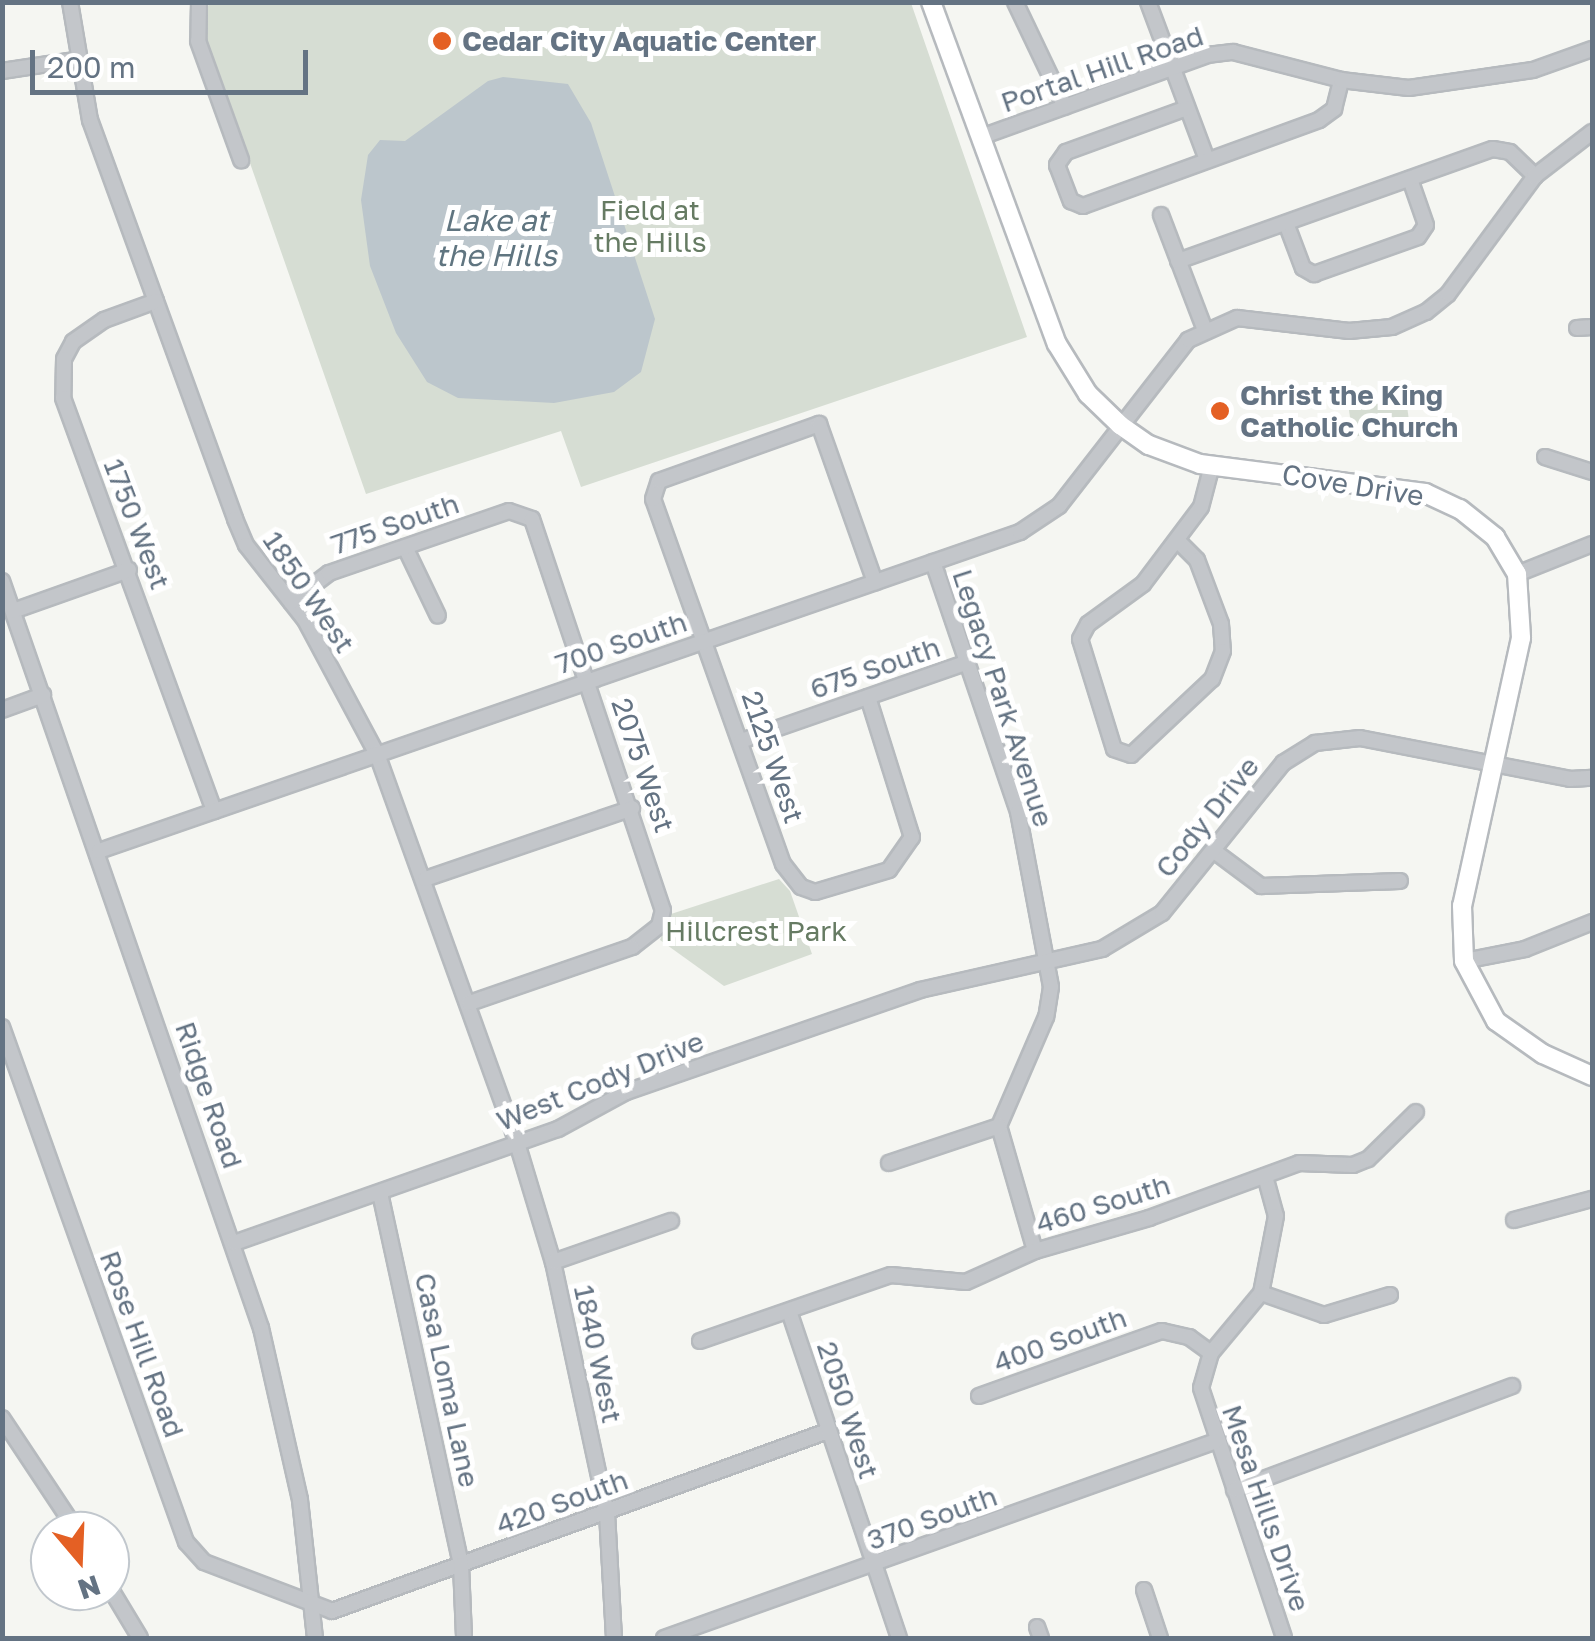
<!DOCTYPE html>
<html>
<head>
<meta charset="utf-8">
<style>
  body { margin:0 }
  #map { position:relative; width:1595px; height:1641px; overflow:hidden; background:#f5f6f2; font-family:"Golos Text",sans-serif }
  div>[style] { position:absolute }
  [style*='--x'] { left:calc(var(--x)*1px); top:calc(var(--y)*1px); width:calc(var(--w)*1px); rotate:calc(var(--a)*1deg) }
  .green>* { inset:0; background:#d6ddd3; transform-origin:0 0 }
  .water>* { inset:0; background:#bcc6cc }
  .roads { filter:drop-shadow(2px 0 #b6babe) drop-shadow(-2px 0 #b6babe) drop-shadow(0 2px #b6babe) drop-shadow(0 -2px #b6babe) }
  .minor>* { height:14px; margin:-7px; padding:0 7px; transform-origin:7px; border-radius:7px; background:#c3c6ca }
  .major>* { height:18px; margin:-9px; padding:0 9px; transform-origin:9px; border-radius:9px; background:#fff }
  .dots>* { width:28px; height:28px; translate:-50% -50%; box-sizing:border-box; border:5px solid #fff; border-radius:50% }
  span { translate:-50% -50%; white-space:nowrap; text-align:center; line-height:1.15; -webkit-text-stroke:10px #fff; paint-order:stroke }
  .poi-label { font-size:28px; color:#647383; font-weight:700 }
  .left { translate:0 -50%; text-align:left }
  .street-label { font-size:28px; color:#647383 }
  .park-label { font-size:28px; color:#667b63 }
  .water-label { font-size:30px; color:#607580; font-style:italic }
  .frame { position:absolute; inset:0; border:5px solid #647383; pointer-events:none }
  .north { position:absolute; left:30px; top:1511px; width:100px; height:100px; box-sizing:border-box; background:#fff; border:2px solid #c1c7cd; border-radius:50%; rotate:161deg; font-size:28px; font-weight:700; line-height:40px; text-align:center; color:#647383 }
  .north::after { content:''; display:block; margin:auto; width:35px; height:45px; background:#e46024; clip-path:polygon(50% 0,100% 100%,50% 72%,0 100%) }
  .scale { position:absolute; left:30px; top:50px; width:278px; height:45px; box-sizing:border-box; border:5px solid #647383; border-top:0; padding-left:12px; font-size:30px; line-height:35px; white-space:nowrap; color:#647383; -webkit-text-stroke:8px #fff; paint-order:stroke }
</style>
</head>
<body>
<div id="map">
  <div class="green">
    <i style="clip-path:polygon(209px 2px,911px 3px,1027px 337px,581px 487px,561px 431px,366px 494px,203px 29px)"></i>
    <i style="left:1406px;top:399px;width:30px;height:58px;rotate:82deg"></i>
    <i style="clip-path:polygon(779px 879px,790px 891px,812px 954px,724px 986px,660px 940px,671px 914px)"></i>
  </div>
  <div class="water">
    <i style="clip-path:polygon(503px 77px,568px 84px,591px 123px,655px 319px,641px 372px,614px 392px,554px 403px,458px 398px,427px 382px,396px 333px,370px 266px,361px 200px,368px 155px,380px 140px,405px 141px,488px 81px)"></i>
  </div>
  <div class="roads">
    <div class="minor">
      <i style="--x:70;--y:2;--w:120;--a:80.4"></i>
      <i style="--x:90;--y:120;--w:425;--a:70"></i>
      <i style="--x:235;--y:519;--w:28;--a:67"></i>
      <i style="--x:246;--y:545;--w:95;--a:51.8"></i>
      <i style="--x:305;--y:620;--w:152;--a:61.8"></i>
      <i style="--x:377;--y:754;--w:413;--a:70.2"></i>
      <i style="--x:517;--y:1143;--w:124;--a:73.2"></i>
      <i style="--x:553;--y:1262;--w:257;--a:77.9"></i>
      <i style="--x:607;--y:1513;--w:125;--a:86.8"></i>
      <i style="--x:199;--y:2;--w:39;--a:91"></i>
      <i style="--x:198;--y:41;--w:127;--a:70.1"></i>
      <i style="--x:1015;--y:2;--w:116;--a:64.5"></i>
      <i style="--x:1148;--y:2;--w:169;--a:69.5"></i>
      <i style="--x:2;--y:71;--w:74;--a:-8.6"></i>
      <i style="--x:1187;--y:108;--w:129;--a:160"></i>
      <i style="--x:1066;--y:152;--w:16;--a:125"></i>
      <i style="--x:1057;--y:165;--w:39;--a:69"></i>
      <i style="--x:1071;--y:201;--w:13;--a:23"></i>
      <i style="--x:1083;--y:206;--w:251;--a:-20"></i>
      <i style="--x:1319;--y:120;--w:19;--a:-36"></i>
      <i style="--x:1334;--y:109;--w:30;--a:-76"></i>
      <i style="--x:981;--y:137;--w:240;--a:-19.9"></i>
      <i style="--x:1207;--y:55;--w:26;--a:-7"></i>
      <i style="--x:1233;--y:52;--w:112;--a:14.5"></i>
      <i style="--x:1341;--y:80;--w:68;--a:6.7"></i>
      <i style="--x:1409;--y:88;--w:125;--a:-8.3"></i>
      <i style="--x:1533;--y:70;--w:63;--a:-19.6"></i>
      <i style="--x:1161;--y:215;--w:123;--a:69.1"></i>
      <i style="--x:1286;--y:223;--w:48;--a:69.3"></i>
      <i style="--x:1303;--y:268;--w:13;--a:29"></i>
      <i style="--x:1314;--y:274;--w:110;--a:-19.6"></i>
      <i style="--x:1418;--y:237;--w:14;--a:-56"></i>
      <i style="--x:1426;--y:225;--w:49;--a:-109.2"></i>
      <i style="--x:1178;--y:261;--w:334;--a:-19.6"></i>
      <i style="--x:1493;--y:149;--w:17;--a:10"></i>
      <i style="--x:1510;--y:152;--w:35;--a:44"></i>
      <i style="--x:156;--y:301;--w:55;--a:159.9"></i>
      <i style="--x:104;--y:320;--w:38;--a:145"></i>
      <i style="--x:73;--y:342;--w:19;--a:118"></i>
      <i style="--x:64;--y:359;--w:39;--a:91"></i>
      <i style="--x:63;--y:398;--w:440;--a:69.9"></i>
      <i style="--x:1577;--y:328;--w:15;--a:-4"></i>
      <i style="--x:1545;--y:457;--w:49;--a:17.7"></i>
      <i style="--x:1177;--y:540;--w:28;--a:45"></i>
      <i style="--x:1197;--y:560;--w:68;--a:69.4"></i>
      <i style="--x:1221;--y:624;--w:27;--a:86"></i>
      <i style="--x:1223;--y:651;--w:30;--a:111"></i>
      <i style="--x:1212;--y:679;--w:111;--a:136.8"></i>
      <i style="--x:1131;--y:755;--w:18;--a:-161"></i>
      <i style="--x:1114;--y:749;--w:115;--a:-107.2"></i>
      <i style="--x:1080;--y:639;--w:17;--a:-62"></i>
      <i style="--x:1088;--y:624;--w:68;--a:-36"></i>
      <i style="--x:1143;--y:584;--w:96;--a:-53"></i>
      <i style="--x:1201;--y:507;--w:43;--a:-75.3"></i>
      <i style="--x:405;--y:547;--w:76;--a:64.4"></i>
      <i style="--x:933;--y:562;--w:264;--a:71.2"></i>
      <i style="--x:1018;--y:812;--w:178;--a:79.3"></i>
      <i style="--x:1051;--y:987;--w:30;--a:99"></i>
      <i style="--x:1046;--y:1017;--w:119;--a:113.3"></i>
      <i style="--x:999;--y:1126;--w:130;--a:73.9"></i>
      <i style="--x:1517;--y:574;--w:81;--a:-21.8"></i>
      <i style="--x:2;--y:581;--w:791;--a:70.88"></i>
      <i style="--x:261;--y:1328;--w:176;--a:77.2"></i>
      <i style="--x:300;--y:1500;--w:139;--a:83.8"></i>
      <i style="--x:291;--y:602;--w:48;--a:-37.3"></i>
      <i style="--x:329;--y:573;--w:190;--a:-19"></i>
      <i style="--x:509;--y:511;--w:24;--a:19"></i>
      <i style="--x:532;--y:519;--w:412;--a:71.5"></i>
      <i style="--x:663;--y:910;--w:16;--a:104"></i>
      <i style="--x:659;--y:926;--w:34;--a:142"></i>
      <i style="--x:632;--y:947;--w:172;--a:161"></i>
      <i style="--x:13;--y:611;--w:123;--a:-19.5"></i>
      <i style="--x:868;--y:697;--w:147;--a:72.6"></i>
      <i style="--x:912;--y:837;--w:40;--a:124.9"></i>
      <i style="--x:889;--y:870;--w:77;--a:163.4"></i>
      <i style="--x:815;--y:892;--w:15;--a:-160"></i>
      <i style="--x:801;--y:887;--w:29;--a:-128"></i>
      <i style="--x:783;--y:864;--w:387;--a:-109.6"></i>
      <i style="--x:653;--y:499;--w:19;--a:-72"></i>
      <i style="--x:659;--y:481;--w:170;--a:-19.6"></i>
      <i style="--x:819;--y:424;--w:168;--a:70.5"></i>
      <i style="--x:2;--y:710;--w:44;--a:-20.1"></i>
      <i style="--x:741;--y:741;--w:240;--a:-19.2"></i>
      <i style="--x:99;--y:851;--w:975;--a:-19.1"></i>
      <i style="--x:1020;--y:532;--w:47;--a:-33.7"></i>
      <i style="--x:1059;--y:506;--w:210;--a:-52.1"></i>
      <i style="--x:1188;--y:340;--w:54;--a:-24.2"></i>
      <i style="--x:1237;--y:318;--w:113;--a:6.6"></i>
      <i style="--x:1349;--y:331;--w:43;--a:-5.3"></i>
      <i style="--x:1392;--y:327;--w:37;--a:-24"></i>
      <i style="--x:1426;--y:312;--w:28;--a:-39"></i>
      <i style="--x:1448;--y:294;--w:147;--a:-53.6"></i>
      <i style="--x:1535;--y:176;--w:72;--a:-37.7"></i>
      <i style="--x:1214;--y:851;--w:59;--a:36.7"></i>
      <i style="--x:1261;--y:886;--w:139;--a:-2.1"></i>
      <i style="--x:425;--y:879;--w:219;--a:-18.9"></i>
      <i style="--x:1464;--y:961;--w:62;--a:-11.1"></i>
      <i style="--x:1525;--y:949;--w:72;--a:-21.9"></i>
      <i style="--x:2;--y:1027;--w:547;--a:70.34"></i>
      <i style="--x:186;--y:1542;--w:27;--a:48"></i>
      <i style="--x:204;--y:1562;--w:137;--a:20.9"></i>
      <i style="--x:332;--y:1611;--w:528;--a:-19.95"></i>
      <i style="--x:889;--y:1163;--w:116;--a:-18.6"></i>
      <i style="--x:1265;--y:1176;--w:41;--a:74.6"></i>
      <i style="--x:1276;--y:1216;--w:78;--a:101"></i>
      <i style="--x:1261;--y:1293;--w:78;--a:129.8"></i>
      <i style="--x:1211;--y:1353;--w:36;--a:106"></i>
      <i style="--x:1201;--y:1388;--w:263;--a:71.6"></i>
      <i style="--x:380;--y:1193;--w:381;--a:77.7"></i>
      <i style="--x:461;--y:1565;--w:73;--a:87.6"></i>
      <i style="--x:1514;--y:1220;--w:81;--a:-15.1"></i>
      <i style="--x:234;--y:1243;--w:343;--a:-19.4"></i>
      <i style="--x:558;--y:1129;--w:77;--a:-28.6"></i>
      <i style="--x:626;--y:1092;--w:311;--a:-19.1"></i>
      <i style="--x:920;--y:990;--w:187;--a:-12.7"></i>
      <i style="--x:1102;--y:949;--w:70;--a:-31"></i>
      <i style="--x:1162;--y:913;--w:193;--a:-51.1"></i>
      <i style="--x:1283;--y:763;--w:38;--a:-32"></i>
      <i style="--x:1315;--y:743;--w:45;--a:-6.3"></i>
      <i style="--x:1360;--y:738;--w:214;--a:11"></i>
      <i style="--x:1570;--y:779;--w:22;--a:-3"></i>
      <i style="--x:553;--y:1262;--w:125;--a:-19.2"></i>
      <i style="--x:1261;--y:1293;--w:67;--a:19.2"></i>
      <i style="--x:1324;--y:1315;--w:69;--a:-16.9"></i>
      <i style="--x:789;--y:1311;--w:345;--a:71.4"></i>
      <i style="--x:700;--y:1341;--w:202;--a:-19.1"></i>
      <i style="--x:891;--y:1275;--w:75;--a:5.3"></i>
      <i style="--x:966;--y:1282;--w:76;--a:-24.2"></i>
      <i style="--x:1035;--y:1251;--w:119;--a:-16.1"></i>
      <i style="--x:1149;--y:1218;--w:160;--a:-20.1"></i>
      <i style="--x:1299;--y:1163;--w:54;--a:2.1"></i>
      <i style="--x:1353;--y:1165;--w:16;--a:-22"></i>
      <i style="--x:1368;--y:1159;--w:67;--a:-44.4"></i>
      <i style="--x:979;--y:1396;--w:194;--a:-19.6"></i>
      <i style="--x:1162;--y:1331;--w:28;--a:13"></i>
      <i style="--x:1189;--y:1337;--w:27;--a:36"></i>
      <i style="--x:2;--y:1418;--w:136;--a:56.4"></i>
      <i style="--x:1234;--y:1490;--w:297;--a:-20.5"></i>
      <i style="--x:110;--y:1588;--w:58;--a:59"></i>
      <i style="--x:1144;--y:1590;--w:51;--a:71.6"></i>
      <i style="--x:1037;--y:1627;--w:12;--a:70"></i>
      <i style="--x:664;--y:1638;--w:586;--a:-19.64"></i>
    </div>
    <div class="major">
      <i style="--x:931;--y:2;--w:364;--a:69.8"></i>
      <i style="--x:1057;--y:344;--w:59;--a:58.2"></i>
      <i style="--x:1088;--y:394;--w:45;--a:44.1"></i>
      <i style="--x:1120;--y:425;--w:35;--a:35"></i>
      <i style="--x:1149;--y:445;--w:54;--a:20.4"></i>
      <i style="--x:1200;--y:464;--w:227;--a:7.3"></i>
      <i style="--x:1425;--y:493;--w:38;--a:25"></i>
      <i style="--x:1460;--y:509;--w:45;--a:38.7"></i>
      <i style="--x:1495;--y:537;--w:43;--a:59.3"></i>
      <i style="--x:1517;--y:574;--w:64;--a:86.4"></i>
      <i style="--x:1521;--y:638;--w:274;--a:102.4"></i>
      <i style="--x:1462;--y:906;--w:55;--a:87.9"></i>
      <i style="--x:1464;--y:961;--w:68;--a:61.9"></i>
      <i style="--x:1496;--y:1021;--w:57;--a:35.1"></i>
      <i style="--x:1543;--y:1054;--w:54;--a:24.2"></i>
    </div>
  </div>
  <div class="dots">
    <i style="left:442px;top:41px;background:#e46024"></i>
    <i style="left:1220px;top:411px;background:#e46024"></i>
  </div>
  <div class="poi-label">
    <span class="left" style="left:462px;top:41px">Cedar City Aquatic Center</span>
    <span class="left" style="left:1240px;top:411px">Christ the King<br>Catholic Church</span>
  </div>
  <div class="street-label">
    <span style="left:1102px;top:69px;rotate:-19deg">Portal Hill Road</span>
    <span style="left:1353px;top:485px;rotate:9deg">Cove Drive</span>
    <span style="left:137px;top:524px;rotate:69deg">1750 West</span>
    <span style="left:395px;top:524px;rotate:-19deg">775 South</span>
    <span style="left:309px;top:592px;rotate:56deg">1850 West</span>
    <span style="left:621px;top:643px;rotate:-19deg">700 South</span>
    <span style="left:875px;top:668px;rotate:-19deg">675 South</span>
    <span style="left:1003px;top:698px;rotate:72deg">Legacy Park Avenue</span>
    <span style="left:773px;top:757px;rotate:71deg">2125 West</span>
    <span style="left:643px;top:765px;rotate:71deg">2075 West</span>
    <span style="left:1207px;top:817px;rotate:-51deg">Cody Drive</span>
    <span style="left:600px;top:1081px;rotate:-22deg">West Cody Drive</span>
    <span style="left:209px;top:1095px;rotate:71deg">Ridge Road</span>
    <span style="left:1103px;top:1204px;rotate:-17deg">460 South</span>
    <span style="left:1060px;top:1340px;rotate:-20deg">400 South</span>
    <span style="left:142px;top:1344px;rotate:70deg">Rose Hill Road</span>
    <span style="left:598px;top:1354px;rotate:78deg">1840 West</span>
    <span style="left:447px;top:1380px;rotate:78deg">Casa Loma Lane</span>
    <span style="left:848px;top:1410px;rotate:72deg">2050 West</span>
    <span style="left:562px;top:1502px;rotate:-20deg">420 South</span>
    <span style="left:1266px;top:1508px;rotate:71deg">Mesa Hills Drive</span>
    <span style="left:932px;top:1518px;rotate:-20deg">370 South</span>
  </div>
  <div class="park-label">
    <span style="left:650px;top:226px">Field at<br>the Hills</span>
    <span style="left:756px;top:931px">Hillcrest Park</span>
  </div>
  <div class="water-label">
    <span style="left:496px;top:237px">Lake at<br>the Hills</span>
  </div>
  <div class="frame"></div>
  <div class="north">N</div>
  <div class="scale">200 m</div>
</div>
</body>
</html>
